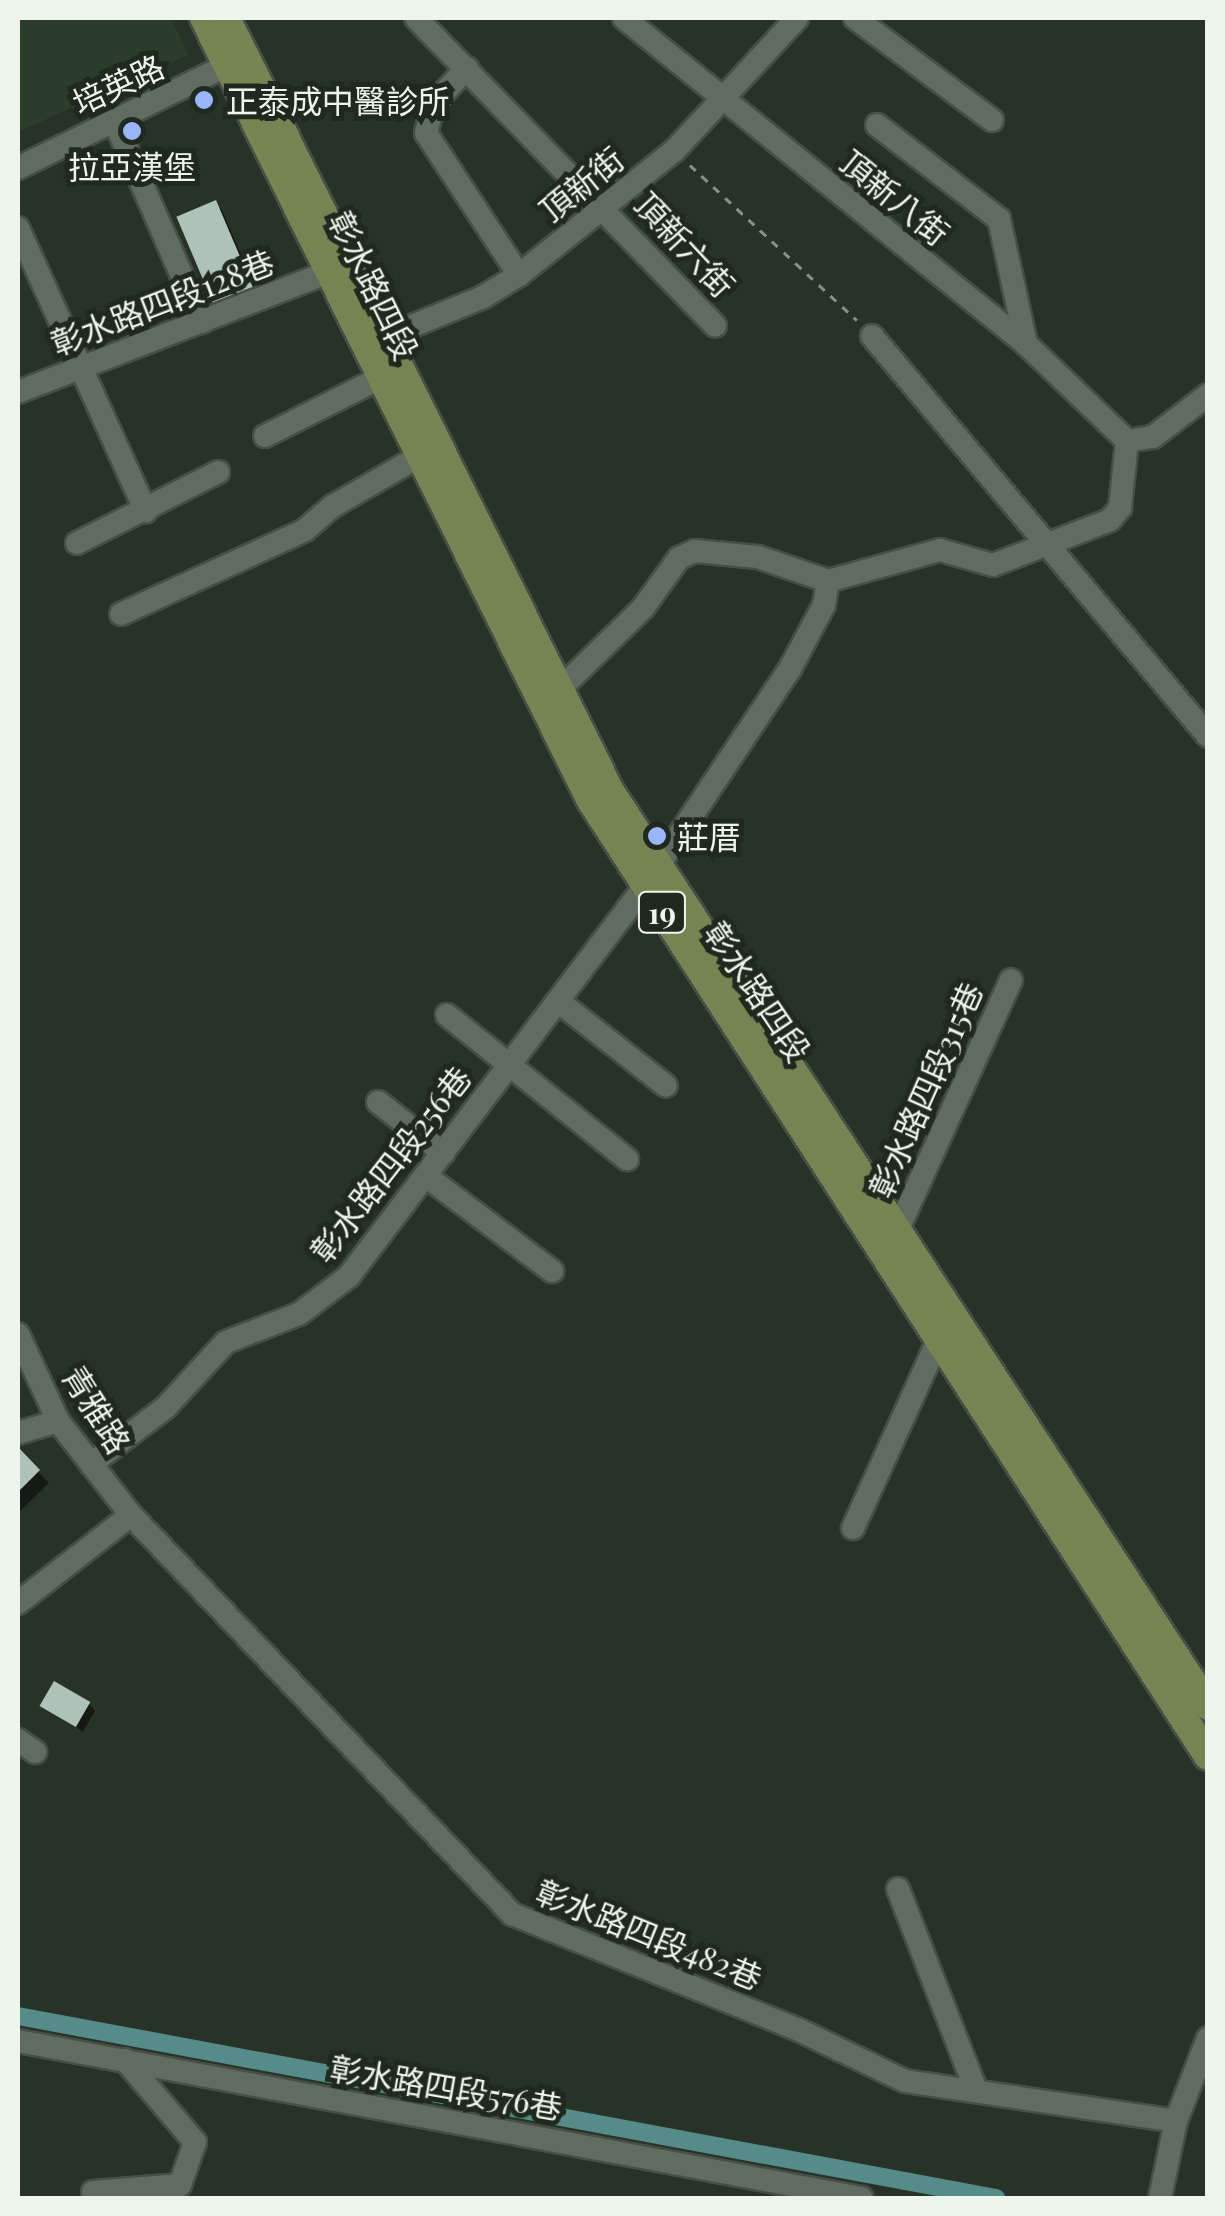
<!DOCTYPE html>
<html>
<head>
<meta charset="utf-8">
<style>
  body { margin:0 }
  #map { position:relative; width:1225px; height:2216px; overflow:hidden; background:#283327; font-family:"Playfair Display","Noto Sans TC",serif }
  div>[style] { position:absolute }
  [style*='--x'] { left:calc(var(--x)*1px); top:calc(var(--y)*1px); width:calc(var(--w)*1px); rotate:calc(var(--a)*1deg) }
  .built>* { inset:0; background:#2d3d2c }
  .shadow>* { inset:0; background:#0007 }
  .canal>* { height:18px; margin:-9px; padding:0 9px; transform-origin:9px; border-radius:9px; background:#558b89 }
  .building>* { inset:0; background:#aec2b9; transform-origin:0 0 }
  .path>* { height:2.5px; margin-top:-1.25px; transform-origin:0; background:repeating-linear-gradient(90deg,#879086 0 8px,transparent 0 16px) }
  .roads { filter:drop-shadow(2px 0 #464f45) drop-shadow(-2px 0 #464f45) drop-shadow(0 2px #464f45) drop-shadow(0 -2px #464f45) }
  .minor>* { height:22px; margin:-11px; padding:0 11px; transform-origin:11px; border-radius:11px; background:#606c5f }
  .major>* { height:28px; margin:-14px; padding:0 14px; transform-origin:14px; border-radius:14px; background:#768352 }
  .dots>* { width:28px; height:28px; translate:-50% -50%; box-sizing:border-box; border:5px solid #1f291e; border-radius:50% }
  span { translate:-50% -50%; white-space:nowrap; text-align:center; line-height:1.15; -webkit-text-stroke:10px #1f291e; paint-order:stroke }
  .shield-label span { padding:2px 8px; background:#1f291e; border:2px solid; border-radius:8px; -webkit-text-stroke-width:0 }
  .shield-label { font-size:30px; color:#eef5ed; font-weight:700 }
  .street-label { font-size:32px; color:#eef5ed }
  .poi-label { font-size:32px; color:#eef5ed }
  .left { translate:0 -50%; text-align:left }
  .frame { position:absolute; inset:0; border:20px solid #eef5ed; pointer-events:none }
</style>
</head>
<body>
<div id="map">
  <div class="built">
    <i style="clip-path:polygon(18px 18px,171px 18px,188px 55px,18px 132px)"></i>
  </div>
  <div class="shadow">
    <i style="clip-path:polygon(215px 203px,222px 210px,260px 298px,218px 307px)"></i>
    <i style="clip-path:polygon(18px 1451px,49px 1483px,18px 1513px)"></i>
    <i style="clip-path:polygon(89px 1704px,95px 1711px,83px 1732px,43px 1705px)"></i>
  </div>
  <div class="canal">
    <i style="--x:18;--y:2016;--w:995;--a:10.54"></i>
  </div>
  <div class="building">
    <i style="left:216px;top:200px;width:99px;height:43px;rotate:67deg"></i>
    <i style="clip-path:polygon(18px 1447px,40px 1470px,18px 1492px)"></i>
    <i style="left:54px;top:1681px;width:42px;height:29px;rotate:30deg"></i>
  </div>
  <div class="path">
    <i style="--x:690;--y:165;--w:228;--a:42.9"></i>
  </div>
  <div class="roads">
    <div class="minor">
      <i style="--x:416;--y:18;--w:429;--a:45.8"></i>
      <i style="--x:624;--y:18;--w:518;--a:39.04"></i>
      <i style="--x:1026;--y:344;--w:140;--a:43.8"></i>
      <i style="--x:1127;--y:441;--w:26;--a:-9"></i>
      <i style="--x:1153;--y:437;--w:69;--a:-37.4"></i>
      <i style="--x:855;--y:18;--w:171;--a:36.7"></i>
      <i style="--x:467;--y:68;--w:48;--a:133.3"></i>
      <i style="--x:434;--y:103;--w:31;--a:105"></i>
      <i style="--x:426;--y:133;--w:170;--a:56.8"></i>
      <i style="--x:115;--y:122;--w:218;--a:66.5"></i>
      <i style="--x:877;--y:125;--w:154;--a:37.6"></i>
      <i style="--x:999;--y:219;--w:128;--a:77.8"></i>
      <i style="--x:18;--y:168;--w:250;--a:-26.2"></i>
      <i style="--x:18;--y:228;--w:311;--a:65.7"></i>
      <i style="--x:872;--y:336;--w:522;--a:49.97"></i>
      <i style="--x:373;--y:342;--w:119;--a:-22.2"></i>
      <i style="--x:483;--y:297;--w:42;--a:-31.4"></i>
      <i style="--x:519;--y:275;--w:198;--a:-38.7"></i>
      <i style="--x:674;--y:151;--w:181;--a:-47.2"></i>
      <i style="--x:18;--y:392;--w:333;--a:-21.1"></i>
      <i style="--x:265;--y:436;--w:129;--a:-26.8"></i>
      <i style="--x:77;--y:543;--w:158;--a:-26.7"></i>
      <i style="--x:828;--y:581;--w:116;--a:-15.5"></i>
      <i style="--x:940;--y:550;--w:55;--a:15.8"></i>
      <i style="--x:993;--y:565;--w:125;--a:-21"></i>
      <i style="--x:1110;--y:520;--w:16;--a:-50"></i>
      <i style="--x:1120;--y:508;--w:67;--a:-84"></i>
      <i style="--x:121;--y:614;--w:202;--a:-24.5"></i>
      <i style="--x:305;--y:530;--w:37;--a:-41"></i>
      <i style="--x:333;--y:506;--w:98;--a:-30"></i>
      <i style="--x:558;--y:691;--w:119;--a:-44.3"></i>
      <i style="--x:643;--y:608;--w:62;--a:-54.2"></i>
      <i style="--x:679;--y:558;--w:17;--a:-24"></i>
      <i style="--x:695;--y:551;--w:63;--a:5.4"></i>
      <i style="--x:758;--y:557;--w:74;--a:18.9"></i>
      <i style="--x:558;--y:1001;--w:137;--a:38.2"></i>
      <i style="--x:447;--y:1015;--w:231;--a:38.7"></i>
      <i style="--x:378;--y:1102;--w:83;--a:38.1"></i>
      <i style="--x:426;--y:1176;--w:158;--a:37"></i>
      <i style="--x:899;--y:1227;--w:271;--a:-65.6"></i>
      <i style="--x:18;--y:1334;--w:96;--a:65.3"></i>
      <i style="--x:58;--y:1421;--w:119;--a:52.2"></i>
      <i style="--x:131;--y:1515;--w:552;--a:46.32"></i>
      <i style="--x:512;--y:1914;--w:307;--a:22"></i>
      <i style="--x:797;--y:2029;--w:120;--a:25.7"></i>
      <i style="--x:905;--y:2081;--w:274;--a:8.4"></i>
      <i style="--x:18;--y:1433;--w:42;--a:-16.7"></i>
      <i style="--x:91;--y:1464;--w:94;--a:-37.2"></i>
      <i style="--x:166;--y:1407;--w:88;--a:-47.3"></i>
      <i style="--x:226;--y:1342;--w:78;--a:-21"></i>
      <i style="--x:299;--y:1314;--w:63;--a:-37.2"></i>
      <i style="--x:349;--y:1276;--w:490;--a:-52.8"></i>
      <i style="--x:645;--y:886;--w:263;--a:-56.3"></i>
      <i style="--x:791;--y:667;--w:70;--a:-62"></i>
      <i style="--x:824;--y:605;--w:24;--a:-81"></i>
      <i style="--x:853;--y:1528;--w:211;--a:-65.6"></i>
      <i style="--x:18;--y:1603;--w:143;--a:-37.9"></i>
      <i style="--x:18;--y:1740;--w:21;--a:35"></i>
      <i style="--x:898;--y:1889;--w:216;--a:68.8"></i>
      <i style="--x:18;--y:2041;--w:858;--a:10.54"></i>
      <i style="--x:93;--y:2192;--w:87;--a:-4.6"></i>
      <i style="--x:180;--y:2185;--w:46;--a:-70.8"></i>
      <i style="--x:195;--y:2142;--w:108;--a:-130.5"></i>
      <i style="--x:1160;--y:2198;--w:79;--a:-78.3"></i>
      <i style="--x:1176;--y:2121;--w:89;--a:-68.9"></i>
    </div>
    <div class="major">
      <i style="--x:204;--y:18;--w:871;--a:63.7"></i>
      <i style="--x:590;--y:799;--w:1139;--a:57.15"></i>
      <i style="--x:226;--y:18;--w:863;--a:63.58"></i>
      <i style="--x:610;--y:791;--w:1093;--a:56.83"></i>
    </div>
  </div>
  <div class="dots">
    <i style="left:204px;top:100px;background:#99b5fd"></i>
    <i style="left:132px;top:131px;background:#99b5fd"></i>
    <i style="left:657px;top:836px;background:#99b5fd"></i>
  </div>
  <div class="shield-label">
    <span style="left:662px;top:912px">19</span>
  </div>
  <div class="street-label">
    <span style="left:118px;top:84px;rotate:-25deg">培英路</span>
    <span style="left:581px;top:184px;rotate:-39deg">頂新街</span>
    <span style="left:895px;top:197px;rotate:39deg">頂新八街</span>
    <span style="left:685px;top:244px;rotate:47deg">頂新六街</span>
    <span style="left:374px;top:285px;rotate:64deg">彰水路四段</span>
    <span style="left:162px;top:302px;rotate:-21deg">彰水路四段128巷</span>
    <span style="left:758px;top:991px;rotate:56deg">彰水路四段</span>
    <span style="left:925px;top:1090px;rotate:-66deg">彰水路四段315巷</span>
    <span style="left:390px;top:1164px;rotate:-52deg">彰水路四段256巷</span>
    <span style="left:97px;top:1409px;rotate:58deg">青雅路</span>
    <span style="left:649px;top:1934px;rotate:22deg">彰水路四段482巷</span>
    <span style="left:446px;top:2087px;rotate:10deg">彰水路四段576巷</span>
  </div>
  <div class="poi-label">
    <span class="left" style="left:226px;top:100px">正泰成中醫診所</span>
    <span style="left:132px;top:166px">拉亞漢堡</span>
    <span class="left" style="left:677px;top:836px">莊厝</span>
  </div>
  <div class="frame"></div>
</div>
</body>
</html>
